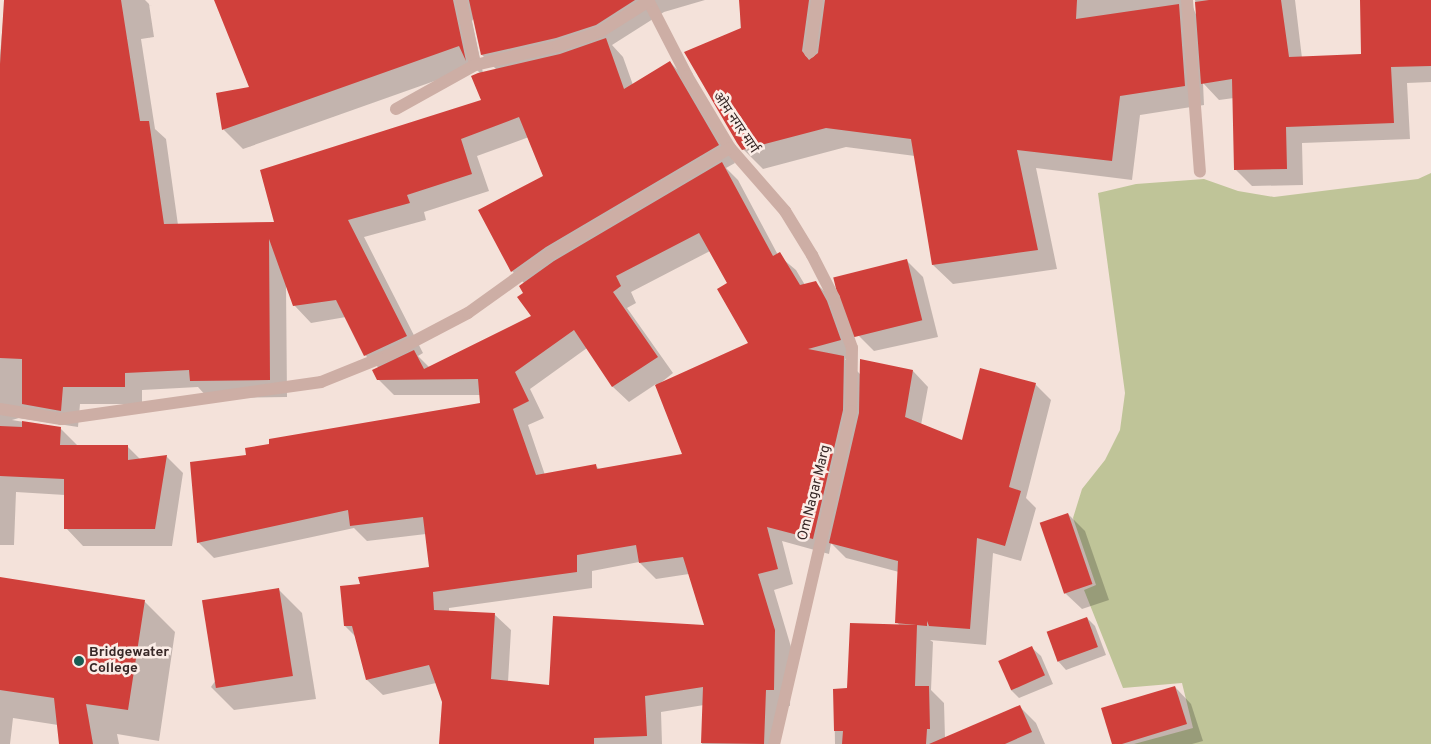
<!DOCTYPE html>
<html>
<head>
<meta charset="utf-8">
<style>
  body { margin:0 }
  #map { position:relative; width:1431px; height:744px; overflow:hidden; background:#f4e2da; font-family:Overpass,"Noto Sans Devanagari",sans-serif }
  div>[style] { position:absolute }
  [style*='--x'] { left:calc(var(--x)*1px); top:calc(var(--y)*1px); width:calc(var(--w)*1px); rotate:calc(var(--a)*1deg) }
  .green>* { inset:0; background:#bfc498 }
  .shadow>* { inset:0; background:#0003 }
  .building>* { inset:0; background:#d0403b; transform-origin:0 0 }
  .minor>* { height:12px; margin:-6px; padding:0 6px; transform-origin:6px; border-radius:6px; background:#cdaea5 }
  .dots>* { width:14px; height:14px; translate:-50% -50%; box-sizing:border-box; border:2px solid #fbede7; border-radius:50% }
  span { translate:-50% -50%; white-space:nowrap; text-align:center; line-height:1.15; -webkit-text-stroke:5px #fbede7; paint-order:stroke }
  .street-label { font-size:14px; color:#382827 }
  .poi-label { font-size:14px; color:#382827; font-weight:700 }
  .left { translate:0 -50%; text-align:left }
</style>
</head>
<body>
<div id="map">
  <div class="green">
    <i style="clip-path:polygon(1431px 173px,1431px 744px,1134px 744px,1193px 728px,1182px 683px,1123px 688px,1084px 590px,1096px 585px,1073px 518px,1082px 489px,1105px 460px,1120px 430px,1125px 393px,1098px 193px,1136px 184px,1204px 179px,1238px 191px,1274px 197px,1418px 179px)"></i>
  </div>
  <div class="shadow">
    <i style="clip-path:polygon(evenodd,5px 0,145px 0,149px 4px,154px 37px,141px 39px,155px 129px,166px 139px,178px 225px,276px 223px,482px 101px,480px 73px,474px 67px,243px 149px,224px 130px,217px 94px,251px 88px,216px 0,705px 0,664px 12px,612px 45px,623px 57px,633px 85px,670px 62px,687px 80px,735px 163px,726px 168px,738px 180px,778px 255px,796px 270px,805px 285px,816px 283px,832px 299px,856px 356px,845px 359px,861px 375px,913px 371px,928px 387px,921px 425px,963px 442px,1035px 384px,1051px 400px,1026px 498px,1036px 508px,1021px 561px,993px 553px,986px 645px,930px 640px,933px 642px,931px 690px,944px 703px,945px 738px,1020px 707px,1036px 723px,1045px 744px,835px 744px,834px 690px,848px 689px,900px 626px,897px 622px,899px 572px,846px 558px,831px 543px,829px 554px,782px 541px,793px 584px,774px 590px,791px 647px,790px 706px,782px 705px,780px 744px,702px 744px,704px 705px,661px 712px,662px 744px,440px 744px,443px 702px,436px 683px,383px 695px,367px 680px,356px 637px,345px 626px,361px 585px,430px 568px,426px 534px,367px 541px,354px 528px,214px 558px,198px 542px,247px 456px,481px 404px,480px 395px,394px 395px,378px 379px,379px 368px,365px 355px,346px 317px,311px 323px,294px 305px,286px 285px,287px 397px,208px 398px,198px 387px,142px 390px,142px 404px,80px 404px,78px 427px,19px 418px,12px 420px,60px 428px,78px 446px,127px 446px,140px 459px,166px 456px,183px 473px,172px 546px,83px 546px,66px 528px,65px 495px,16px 492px,14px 545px,0 545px,0 55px,5px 0,474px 18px,482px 55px,497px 70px,483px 73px,472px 21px,474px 18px,5px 0,529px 137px,544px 177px,480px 211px,512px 271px,525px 284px,524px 294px,533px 316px,430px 368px,418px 356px,423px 353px,364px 237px,426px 220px,424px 212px,489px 191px,477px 156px,529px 137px,5px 0,710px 251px,728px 284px,750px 344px,658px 385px,673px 373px,627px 308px,636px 303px,631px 292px,710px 251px,5px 0,587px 348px,613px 387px,629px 402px,656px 384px,684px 455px,600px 470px,595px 465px,545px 475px,528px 425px,544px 418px,530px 389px,587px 348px,5px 0,639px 562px,656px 579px,689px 574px,705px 626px,550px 686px,508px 682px,511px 630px,495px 615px,449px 612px,449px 608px,592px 588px,592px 571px,639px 562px)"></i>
    <i style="clip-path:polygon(740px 0,1190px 0,1197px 17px,1195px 0,1295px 0,1302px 58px,1363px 56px,1361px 0,1431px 0,1431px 82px,1407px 83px,1410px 139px,1302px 143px,1303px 185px,1252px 186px,1235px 169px,1234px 98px,1219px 100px,1203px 83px,1204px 105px,1140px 115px,1132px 180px,1036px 168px,1057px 269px,953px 284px,933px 265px,915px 156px,846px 147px,763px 169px,743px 149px)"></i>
    <i style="clip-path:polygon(906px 260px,923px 277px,938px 337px,874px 351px,857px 334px)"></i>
    <i style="clip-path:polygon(1068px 514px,1085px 531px,1109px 600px,1082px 609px,1065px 593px)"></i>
    <i style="clip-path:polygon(0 578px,144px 601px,175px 632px,159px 741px,117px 734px,119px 744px,61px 744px,58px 725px,13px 718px,10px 744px,0 744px)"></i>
    <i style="clip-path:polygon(279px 590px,302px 613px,316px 699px,234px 710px,211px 687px)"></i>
    <i style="clip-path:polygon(1087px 618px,1095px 626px,1106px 655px,1066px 670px,1058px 661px)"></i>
    <i style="clip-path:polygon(1032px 648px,1041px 656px,1053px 684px,1019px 698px,1011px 690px)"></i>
    <i style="clip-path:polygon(1175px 687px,1191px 704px,1203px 741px,1192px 744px,1113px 744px)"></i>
  </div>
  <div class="building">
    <i style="clip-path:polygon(4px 0,121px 0,140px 121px,149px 121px,164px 224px,274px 222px,260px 170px,481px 100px,471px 76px,478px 73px,560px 54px,606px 38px,624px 89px,670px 61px,719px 145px,546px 247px,511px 272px,478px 210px,543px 176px,519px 117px,461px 139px,472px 174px,407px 195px,410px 203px,348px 220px,407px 336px,364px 356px,336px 300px,293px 306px,269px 239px,270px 380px,190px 381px,189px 370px,125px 373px,125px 387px,63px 387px,61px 411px,22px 404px,22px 359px,0 358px,0 64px)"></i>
    <i style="clip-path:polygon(214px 0,453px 0,466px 61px,459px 46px,222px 130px,216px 93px,249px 87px)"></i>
    <i style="clip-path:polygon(469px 0,635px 0,596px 25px,556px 38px,481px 55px)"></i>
    <i style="clip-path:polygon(739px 0,809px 0,802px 51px,809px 60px,818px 53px,825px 0,1077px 0,1076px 19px,1179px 4px,1185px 86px,1120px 96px,1112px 161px,1017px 150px,1038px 250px,932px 265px,911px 139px,826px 128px,742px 150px,737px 143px,684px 52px,741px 28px)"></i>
    <i style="clip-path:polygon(1209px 0,1281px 0,1289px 57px,1361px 54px,1360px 0,1431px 0,1431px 66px,1391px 67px,1394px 123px,1286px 127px,1287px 169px,1234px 170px,1232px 79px,1201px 84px,1195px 2px)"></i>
    <i style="clip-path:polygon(evenodd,722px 162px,773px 256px,780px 252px,800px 285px,816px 281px,827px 301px,841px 340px,808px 349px,844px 356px,843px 410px,813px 539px,767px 527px,778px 569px,758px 574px,775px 630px,774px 690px,766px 690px,764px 744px,701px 743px,703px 687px,645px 696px,647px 736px,594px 738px,594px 744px,439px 744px,442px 702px,429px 665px,366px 680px,352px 626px,344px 626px,340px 586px,360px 584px,358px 577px,429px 567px,423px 517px,350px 526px,348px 510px,197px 543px,190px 462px,246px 455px,245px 448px,269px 444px,269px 439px,480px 403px,478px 379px,377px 380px,372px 370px,414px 350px,424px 369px,531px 316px,517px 297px,523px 293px,519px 286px,554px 261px,722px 162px,699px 233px,727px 283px,717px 289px,748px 343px,655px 385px,682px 454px,597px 469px,596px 464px,536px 475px,513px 409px,529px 401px,515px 372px,574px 330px,612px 387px,658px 357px,613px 292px,621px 286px,616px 276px,699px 233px,722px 162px,636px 545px,639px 563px,683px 557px,704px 625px,553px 616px,549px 685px,491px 679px,495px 613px,434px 610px,433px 592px,577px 572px,577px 555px,636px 545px)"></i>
    <i style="left:907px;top:259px;width:63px;height:76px;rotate:76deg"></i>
    <i style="clip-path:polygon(860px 359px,913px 370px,905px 417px,962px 440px,980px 368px,1036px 383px,1009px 487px,1021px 491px,1005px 546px,977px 538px,970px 629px,929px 626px,927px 621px,927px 626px,895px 623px,898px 561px,829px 543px,859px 413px)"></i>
    <i style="clip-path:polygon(22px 421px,61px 427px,60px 445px,128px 445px,128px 460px,167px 455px,155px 529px,64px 529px,64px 479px,0 476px,0 426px,22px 427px)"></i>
    <i style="left:1068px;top:513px;width:75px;height:30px;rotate:71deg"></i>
    <i style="clip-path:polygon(0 577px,145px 600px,128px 710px,86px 704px,93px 744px,59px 744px,54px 698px,0 690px)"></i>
    <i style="left:279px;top:588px;width:89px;height:78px;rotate:81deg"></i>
    <i style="left:1087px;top:617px;width:32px;height:43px;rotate:70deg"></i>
    <i style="clip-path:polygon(850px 623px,917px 625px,915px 686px,929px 686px,930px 729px,927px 729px,926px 744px,842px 744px,843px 731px,834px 731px,833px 689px,847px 688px)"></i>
    <i style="left:1032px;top:646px;width:32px;height:37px;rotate:66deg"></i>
    <i style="clip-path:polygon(1175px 686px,1187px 724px,1122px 744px,1112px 744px,1101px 708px)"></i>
    <i style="clip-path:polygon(1020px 705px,1032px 732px,1005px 744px,929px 744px)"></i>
  </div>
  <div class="minor">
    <i style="--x:461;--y:0;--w:66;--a:77.8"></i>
    <i style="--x:648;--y:0;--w:85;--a:62.8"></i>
    <i style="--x:687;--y:76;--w:84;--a:59.2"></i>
    <i style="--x:730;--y:148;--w:84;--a:48.9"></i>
    <i style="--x:785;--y:211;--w:52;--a:58.5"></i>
    <i style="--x:812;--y:255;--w:48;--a:62.9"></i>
    <i style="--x:834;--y:298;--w:53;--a:70.2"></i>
    <i style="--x:852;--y:348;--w:63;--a:90.9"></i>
    <i style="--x:851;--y:411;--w:342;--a:103"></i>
    <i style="--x:1187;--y:0;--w:172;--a:85.7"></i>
    <i style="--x:810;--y:52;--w:52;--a:-82.3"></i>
    <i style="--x:396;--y:109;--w:90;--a:-29.1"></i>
    <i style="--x:475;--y:65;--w:85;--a:-12.9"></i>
    <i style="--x:558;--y:46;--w:44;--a:-18.4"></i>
    <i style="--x:600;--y:32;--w:58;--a:-32.3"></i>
    <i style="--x:0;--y:409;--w:62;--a:9.3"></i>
    <i style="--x:61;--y:419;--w:263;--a:-8.1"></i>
    <i style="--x:321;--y:382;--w:72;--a:-21.9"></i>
    <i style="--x:388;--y:355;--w:90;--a:-27.7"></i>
    <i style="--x:468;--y:313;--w:101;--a:-35.7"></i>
    <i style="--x:550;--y:254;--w:209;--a:-30.5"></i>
  </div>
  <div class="dots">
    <i style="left:79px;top:661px;background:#185d53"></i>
  </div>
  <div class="street-label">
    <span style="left:735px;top:123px;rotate:56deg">ओम नगर मार्ग</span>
    <span style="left:815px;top:493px;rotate:-76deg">Om Nagar Marg</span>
  </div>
  <div class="poi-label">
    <span class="left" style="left:89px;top:661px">Bridgewater<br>College</span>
  </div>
</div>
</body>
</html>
